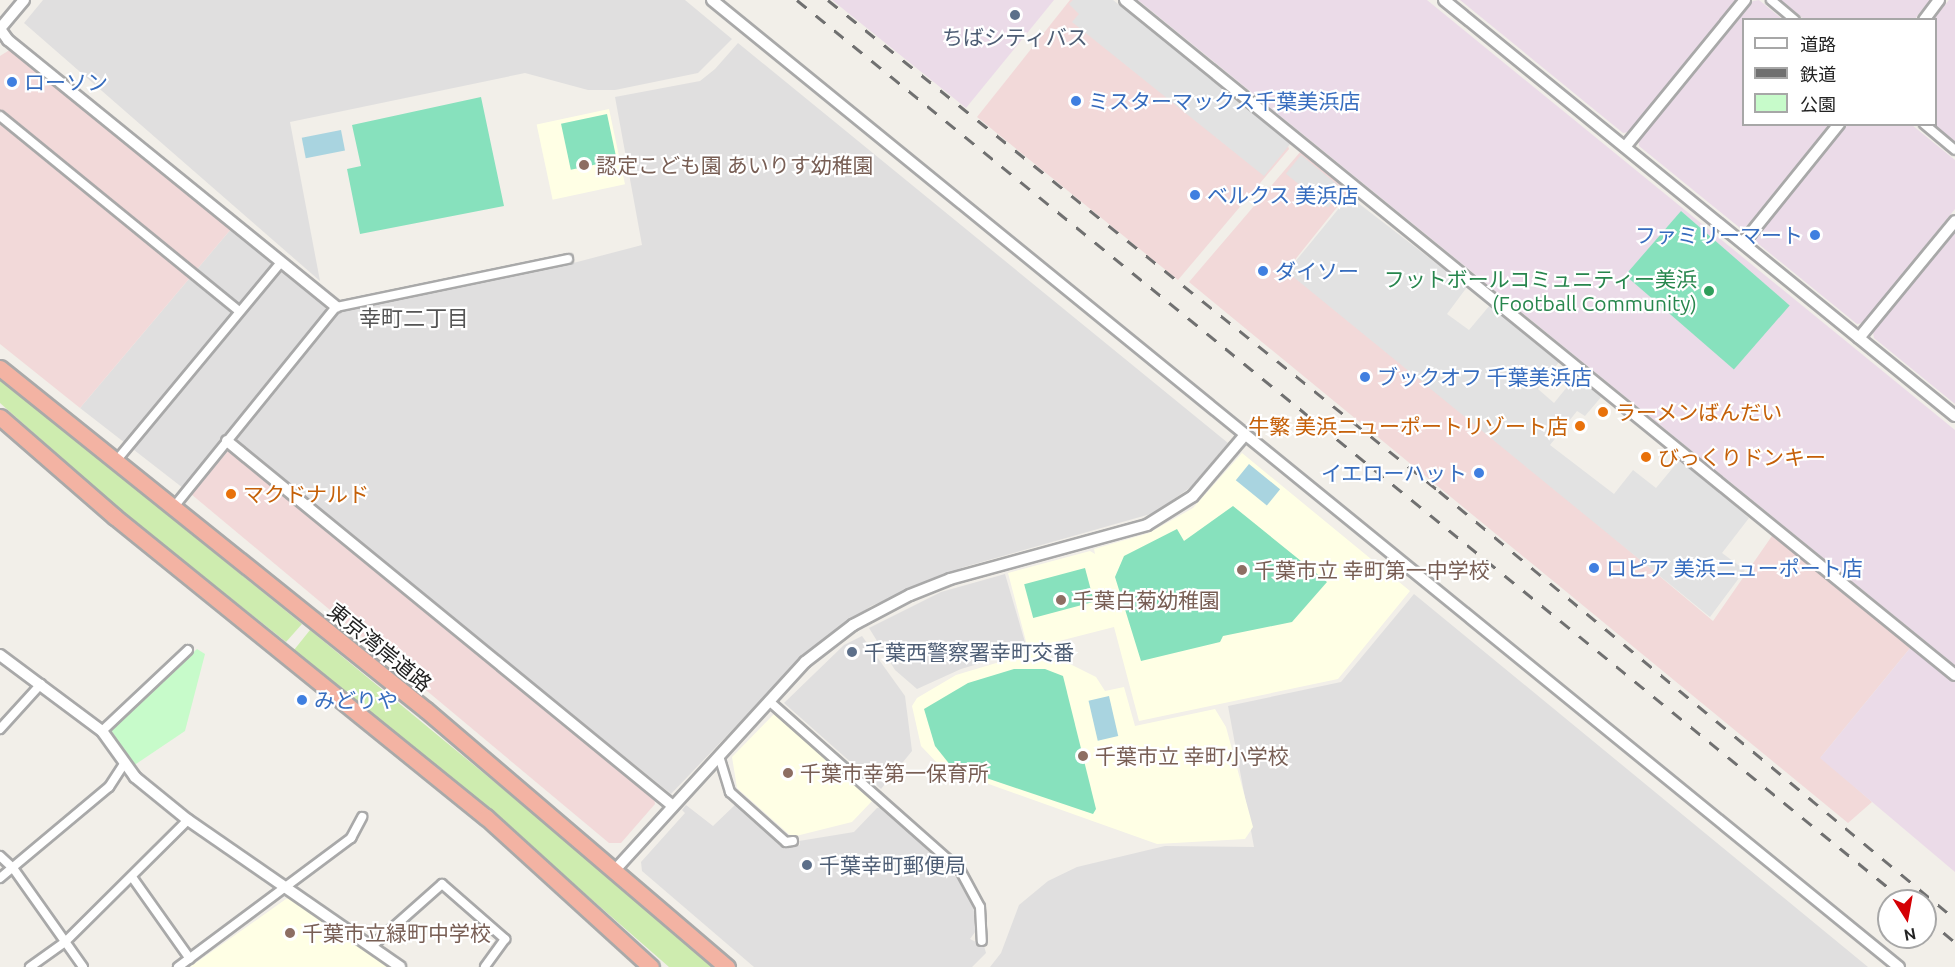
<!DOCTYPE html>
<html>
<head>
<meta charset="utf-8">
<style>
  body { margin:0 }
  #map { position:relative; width:1955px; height:967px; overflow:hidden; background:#f2efe9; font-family:Ubuntu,"Noto Sans JP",sans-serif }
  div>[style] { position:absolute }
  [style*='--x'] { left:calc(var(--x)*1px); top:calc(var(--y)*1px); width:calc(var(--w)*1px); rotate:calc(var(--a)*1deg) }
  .residential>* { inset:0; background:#e0dfdf }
  .commercial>* { inset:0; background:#f2d9d9 }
  .industrial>* { inset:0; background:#ebdbe8 }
  .education>* { inset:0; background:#ffffe5; transform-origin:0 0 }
  .grass>* { inset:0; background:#ceecaf }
  .park>* { inset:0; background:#c7fbca }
  .pitch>* { inset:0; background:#87e1bd; transform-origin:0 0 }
  .parking>* { inset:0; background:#e2e2e2; transform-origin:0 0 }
  .water>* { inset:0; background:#a9d4e0; transform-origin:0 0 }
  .roads { filter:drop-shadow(2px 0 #a9a9a9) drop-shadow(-2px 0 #a9a9a9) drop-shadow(0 2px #a9a9a9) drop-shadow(0 -2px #a9a9a9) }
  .minor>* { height:8px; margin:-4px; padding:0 4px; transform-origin:4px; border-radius:4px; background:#fff }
  .tertiary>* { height:10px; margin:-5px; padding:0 5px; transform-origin:5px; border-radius:5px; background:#fff }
  .trunk>* { height:15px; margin:-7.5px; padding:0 7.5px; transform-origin:7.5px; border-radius:7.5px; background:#f3b3a3 }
  .rail>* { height:3px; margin-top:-1.5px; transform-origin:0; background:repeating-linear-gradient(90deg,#707070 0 12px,transparent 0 24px) }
  .dots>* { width:16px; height:16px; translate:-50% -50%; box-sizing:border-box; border:3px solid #fff; border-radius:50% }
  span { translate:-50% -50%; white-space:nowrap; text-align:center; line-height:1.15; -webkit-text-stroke:4.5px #fff; paint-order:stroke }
  .service-label { font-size:21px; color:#4e5e75 }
  .left { translate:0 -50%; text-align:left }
  .shop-label { font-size:21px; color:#366cbe }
  .right { translate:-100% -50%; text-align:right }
  .education-label { font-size:21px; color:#785e54 }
  .leisure-label { font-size:21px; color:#27864d }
  .food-label { font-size:21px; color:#c56008 }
  .street-label { font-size:21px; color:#222 }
  .neighbourhood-label { font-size:22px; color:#555 }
  .legend { position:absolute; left:1742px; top:18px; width:195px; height:108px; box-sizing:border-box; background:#fff; border:2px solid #a7a7a7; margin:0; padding:8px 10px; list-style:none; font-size:18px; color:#222 }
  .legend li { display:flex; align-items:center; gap:12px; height:30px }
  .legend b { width:30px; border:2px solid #a7a7a7 }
  .north { position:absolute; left:1877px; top:889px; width:60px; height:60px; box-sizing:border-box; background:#fff; border:2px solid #a7a7a7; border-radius:50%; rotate:169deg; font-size:16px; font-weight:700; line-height:24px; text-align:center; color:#222 }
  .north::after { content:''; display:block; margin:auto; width:21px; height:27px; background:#d40004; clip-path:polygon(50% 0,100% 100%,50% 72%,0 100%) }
</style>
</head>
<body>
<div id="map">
  <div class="residential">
    <i style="clip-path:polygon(43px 0,685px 0,732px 39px,698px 73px,615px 90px,588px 90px,525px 73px,290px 122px,320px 281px,24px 23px)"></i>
    <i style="clip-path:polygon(738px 43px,1228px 443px,1191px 487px,1154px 513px,964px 567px,871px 606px,807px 652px,671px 794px,234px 440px,338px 312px,558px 267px,642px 245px,615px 97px,700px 81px,715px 69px)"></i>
    <i style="clip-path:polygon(231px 229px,325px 306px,326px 312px,183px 488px,80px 408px)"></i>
    <i style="clip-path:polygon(1005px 574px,1027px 649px,961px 669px,917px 689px,895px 670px,869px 628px,941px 592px)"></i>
    <i style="clip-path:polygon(1414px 594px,1868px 967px,990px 967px,1001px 953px,1019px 905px,1048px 881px,1077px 867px,1165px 846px,1254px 847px,1228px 706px,1341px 682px)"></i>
    <i style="clip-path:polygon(862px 636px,905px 696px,912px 751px,881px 789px,784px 703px,844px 645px)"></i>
    <i style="clip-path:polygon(736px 804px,785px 848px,800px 845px,799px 841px,854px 832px,877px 808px,882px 807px,962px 883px,977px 918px,978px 928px,970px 939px,984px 946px,986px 953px,972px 967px,754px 967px,642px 871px,641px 862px,685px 813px,682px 810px,686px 805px,713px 826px)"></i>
  </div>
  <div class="commercial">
    <i style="clip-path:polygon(1070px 0,1110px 0,1287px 143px,1289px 149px,1178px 280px,977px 117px)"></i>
    <i style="clip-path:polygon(11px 49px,231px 229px,80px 408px,0 344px,0 56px)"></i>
    <i style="clip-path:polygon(1301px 151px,1350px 191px,1290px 266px,1713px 621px,1774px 533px,1911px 647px,1821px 757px,1872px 802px,1848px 823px,1189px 282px)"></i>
    <i style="clip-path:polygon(229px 450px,654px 798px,655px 804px,621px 843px,609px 843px,191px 494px)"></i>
  </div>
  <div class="industrial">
    <i style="clip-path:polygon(832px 0,1054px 0,966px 108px)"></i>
    <i style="clip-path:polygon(1138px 0,1427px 0,1955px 430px,1955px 665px)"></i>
    <i style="clip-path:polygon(1460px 0,1736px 0,1628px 132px,1623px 133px)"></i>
    <i style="clip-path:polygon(1759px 0,1782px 19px,1744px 20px,1744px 124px,1829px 125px,1745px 228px,1740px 228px,1639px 146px,1639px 141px,1753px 1px)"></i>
    <i style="clip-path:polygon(1781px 0,1930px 0,1915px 19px,1805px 20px)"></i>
    <i style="clip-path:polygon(1949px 0,1955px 0,1955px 142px,1934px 125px,1933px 19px)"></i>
    <i style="clip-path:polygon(1848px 124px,1912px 125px,1955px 160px,1955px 209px,1862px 323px,1857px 324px,1756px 242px,1756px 237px)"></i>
    <i style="clip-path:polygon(1955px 232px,1955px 404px,1874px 338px,1873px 332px)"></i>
    <i style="clip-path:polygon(1911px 647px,1955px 682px,1955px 872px,1820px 758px)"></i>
  </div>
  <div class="education">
    <i style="left:609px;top:109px;width:77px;height:74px;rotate:78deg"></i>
    <i style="clip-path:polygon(1242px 453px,1410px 591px,1338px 679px,1139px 721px,1114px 627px,1028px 649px,1008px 573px,1090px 551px,1095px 554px,1094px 549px,1149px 533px,1193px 508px)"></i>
    <i style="clip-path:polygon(1043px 649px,1052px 662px,1064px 661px,1096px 677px,1105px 691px,1124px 687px,1135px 726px,1215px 709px,1226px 727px,1253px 827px,1245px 839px,1157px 844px,941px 767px,921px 746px,912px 706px,917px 698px,956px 675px)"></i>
    <i style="clip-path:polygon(776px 712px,872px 801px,852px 822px,792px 837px,737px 788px,732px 757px)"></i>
    <i style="clip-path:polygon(292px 897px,389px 967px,190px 967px,286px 899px)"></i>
  </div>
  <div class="grass">
    <i style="clip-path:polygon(0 379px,302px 624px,286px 642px,125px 514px,0 403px)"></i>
    <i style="clip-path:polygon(310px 630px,594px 864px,714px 967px,669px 967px,455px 780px,294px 650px)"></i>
  </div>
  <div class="park">
    <i style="clip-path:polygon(197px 649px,205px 654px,185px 731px,133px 766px,110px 728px)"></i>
  </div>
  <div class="pitch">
    <i style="clip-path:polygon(481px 97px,504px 206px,360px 234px,347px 169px,361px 166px,352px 125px)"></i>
    <i style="left:607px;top:114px;width:47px;height:47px;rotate:78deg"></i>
    <i style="left:1681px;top:211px;width:144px;height:85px;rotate:41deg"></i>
    <i style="clip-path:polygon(1233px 506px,1327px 582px,1292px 622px,1223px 636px,1220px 642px,1141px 661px,1115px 577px,1124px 556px,1177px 529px,1184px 541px)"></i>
    <i style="left:1085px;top:568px;width:35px;height:63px;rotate:75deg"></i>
    <i style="clip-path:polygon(1014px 669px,1045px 669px,1063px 676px,1096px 809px,1093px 814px,951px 766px,935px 746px,924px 709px,968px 683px)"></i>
  </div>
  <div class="parking">
    <i style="clip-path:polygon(1073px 0,1113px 0,1291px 143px,1264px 176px,1072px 22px,1079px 14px,1069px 4px)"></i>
    <i style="left:1301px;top:155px;width:54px;height:24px;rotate:39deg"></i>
    <i style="clip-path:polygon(1349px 196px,1467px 287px,1447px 314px,1469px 330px,1490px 305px,1559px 362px,1538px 389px,1554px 403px,1576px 376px,1602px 396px,1585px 416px,1577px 411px,1550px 445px,1614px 494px,1633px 470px,1656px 488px,1681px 458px,1749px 518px,1722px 553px,1745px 570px,1710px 617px,1291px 275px,1290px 268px)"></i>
  </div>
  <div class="water">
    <i style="left:341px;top:130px;width:21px;height:40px;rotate:79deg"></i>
    <i style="left:1249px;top:464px;width:40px;height:21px;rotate:39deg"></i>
    <i style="left:1109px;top:696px;width:41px;height:21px;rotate:77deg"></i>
  </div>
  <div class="roads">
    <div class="minor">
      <i style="--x:1771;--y:0;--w:31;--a:40"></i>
      <i style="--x:0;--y:116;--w:307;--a:39.2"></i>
      <i style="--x:1924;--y:124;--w:40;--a:40"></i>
      <i style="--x:116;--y:461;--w:259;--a:-50.3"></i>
      <i style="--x:173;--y:508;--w:259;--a:-51"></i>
      <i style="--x:336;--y:307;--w:237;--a:-11.7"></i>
      <i style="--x:769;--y:701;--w:255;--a:41.5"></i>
      <i style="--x:960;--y:870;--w:42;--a:61.6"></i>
      <i style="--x:980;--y:907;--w:34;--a:87"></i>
      <i style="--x:0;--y:729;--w:61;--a:-47.7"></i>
      <i style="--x:102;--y:731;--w:118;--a:-43.3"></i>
      <i style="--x:719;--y:756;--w:38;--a:73"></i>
      <i style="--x:730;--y:792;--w:75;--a:41.8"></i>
      <i style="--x:786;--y:842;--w:7;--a:-8"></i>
      <i style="--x:0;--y:856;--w:18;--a:43"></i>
      <i style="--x:13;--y:868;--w:121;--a:54.7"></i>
      <i style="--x:132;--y:877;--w:100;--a:54.7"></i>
      <i style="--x:0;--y:878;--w:142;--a:-39.9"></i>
      <i style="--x:109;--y:787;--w:27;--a:-57"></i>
      <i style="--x:371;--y:947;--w:95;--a:-41.6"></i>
      <i style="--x:442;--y:884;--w:84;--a:41.1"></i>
      <i style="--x:505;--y:939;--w:34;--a:126"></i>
      <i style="--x:30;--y:967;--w:43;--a:-35.5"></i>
      <i style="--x:65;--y:942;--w:173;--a:-44.8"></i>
      <i style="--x:178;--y:967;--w:216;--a:-36.7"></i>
      <i style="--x:351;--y:838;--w:24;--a:-62"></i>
    </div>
    <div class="tertiary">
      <i style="--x:24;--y:0;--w:38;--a:130"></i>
      <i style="--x:0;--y:29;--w:14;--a:54"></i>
      <i style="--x:8;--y:40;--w:423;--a:39.1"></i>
      <i style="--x:712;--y:0;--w:1531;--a:39.17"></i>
      <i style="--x:1125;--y:0;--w:1070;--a:39.12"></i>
      <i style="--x:1444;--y:0;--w:659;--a:39.15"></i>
      <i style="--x:1924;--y:20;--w:25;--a:-53"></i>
      <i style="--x:1625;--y:147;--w:190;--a:-50.8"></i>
      <i style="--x:1743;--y:243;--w:153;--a:-51.1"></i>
      <i style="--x:1859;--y:338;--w:151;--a:-50.6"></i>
      <i style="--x:227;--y:441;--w:576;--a:39.3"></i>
      <i style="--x:0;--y:655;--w:127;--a:36.7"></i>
      <i style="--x:102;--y:731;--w:57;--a:54.3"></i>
      <i style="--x:135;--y:777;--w:68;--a:39.1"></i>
      <i style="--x:188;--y:820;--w:258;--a:34.7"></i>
      <i style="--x:615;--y:870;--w:282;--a:-47.6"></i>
      <i style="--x:805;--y:662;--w:61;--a:-37.6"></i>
      <i style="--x:853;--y:625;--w:64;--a:-27.8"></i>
      <i style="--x:910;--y:595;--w:43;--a:-21.8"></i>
      <i style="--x:950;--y:579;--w:204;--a:-15.3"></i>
      <i style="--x:1147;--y:525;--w:54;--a:-32.2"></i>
      <i style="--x:1193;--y:496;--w:80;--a:-49.6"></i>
    </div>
    <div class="trunk">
      <i style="--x:0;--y:368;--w:546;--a:38.76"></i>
      <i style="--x:426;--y:710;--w:396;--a:40.5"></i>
      <i style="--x:0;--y:417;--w:152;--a:41"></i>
      <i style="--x:115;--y:517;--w:477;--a:39"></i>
      <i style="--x:486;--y:817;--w:223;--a:42.3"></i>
    </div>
  </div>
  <div class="rail">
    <i style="--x:797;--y:0;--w:1428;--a:39.12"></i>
    <i style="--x:828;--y:0;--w:784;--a:38.79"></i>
    <i style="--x:1439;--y:491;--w:670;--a:39.67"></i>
    <i style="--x:1925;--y:917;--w:39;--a:40"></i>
  </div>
  <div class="dots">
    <i style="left:1015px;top:15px;background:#5c6f8a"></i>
    <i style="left:12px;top:82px;background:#3f7fe0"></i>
    <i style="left:1076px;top:101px;background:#3f7fe0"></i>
    <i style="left:584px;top:165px;background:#8d6e63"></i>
    <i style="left:1195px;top:195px;background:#3f7fe0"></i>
    <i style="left:1815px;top:235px;background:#3f7fe0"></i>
    <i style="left:1263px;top:271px;background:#3f7fe0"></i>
    <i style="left:1709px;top:291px;background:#2e9e5b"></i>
    <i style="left:1365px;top:377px;background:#3f7fe0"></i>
    <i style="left:1603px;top:412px;background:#e8710a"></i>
    <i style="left:1580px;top:426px;background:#e8710a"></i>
    <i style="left:1646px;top:457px;background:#e8710a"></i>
    <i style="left:1479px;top:473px;background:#3f7fe0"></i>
    <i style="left:231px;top:494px;background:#e8710a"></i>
    <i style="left:1594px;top:568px;background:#3f7fe0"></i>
    <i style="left:1242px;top:570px;background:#8d6e63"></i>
    <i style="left:1061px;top:600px;background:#8d6e63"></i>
    <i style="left:852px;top:652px;background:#5c6f8a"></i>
    <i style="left:302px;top:700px;background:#3f7fe0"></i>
    <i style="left:1083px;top:756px;background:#8d6e63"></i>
    <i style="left:788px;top:773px;background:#8d6e63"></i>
    <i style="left:807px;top:865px;background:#5c6f8a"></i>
    <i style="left:290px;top:933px;background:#8d6e63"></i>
  </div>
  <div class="service-label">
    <span style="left:1015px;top:37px">ちばシティバス</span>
    <span class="left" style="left:864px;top:652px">千葉西警察署幸町交番</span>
    <span class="left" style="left:819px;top:865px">千葉幸町郵便局</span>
  </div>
  <div class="shop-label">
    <span class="left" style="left:24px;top:82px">ローソン</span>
    <span class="left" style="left:1088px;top:101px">ミスターマックス千葉美浜店</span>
    <span class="left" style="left:1207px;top:195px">ベルクス 美浜店</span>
    <span class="right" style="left:1803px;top:235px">ファミリーマート</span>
    <span class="left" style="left:1275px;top:271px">ダイソー</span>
    <span class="left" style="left:1377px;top:377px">ブックオフ 千葉美浜店</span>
    <span class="right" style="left:1467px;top:473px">イエローハット</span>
    <span class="left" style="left:1606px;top:568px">ロピア 美浜ニューポート店</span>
    <span class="left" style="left:314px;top:700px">みどりや</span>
  </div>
  <div class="education-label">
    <span class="left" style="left:596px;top:165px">認定こども園 あいりす幼稚園</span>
    <span class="left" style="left:1254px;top:570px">千葉市立 幸町第一中学校</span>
    <span class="left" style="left:1073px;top:600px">千葉白菊幼稚園</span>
    <span class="left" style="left:1095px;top:756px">千葉市立 幸町小学校</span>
    <span class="left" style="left:800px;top:773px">千葉市幸第一保育所</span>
    <span class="left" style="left:302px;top:933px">千葉市立緑町中学校</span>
  </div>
  <div class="leisure-label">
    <span class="right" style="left:1697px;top:291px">フットボールコミュニティー美浜<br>(Football Community)</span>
  </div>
  <div class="food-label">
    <span class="left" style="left:1615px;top:412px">ラーメンばんだい</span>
    <span class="right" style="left:1568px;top:426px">牛繁 美浜ニューポートリゾート店</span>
    <span class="left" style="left:1658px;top:457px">びっくりドンキー</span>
    <span class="left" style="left:243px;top:494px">マクドナルド</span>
  </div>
  <div class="street-label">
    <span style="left:380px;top:647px;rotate:39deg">東京湾岸道路</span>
  </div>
  <div class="neighbourhood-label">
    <span style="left:414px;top:318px">幸町二丁目</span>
  </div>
  <ul class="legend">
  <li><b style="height:8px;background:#fff"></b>道路</li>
  <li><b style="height:8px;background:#707070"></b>鉄道</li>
  <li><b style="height:16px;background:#c7fbca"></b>公園</li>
  </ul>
  <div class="north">N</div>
</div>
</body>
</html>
